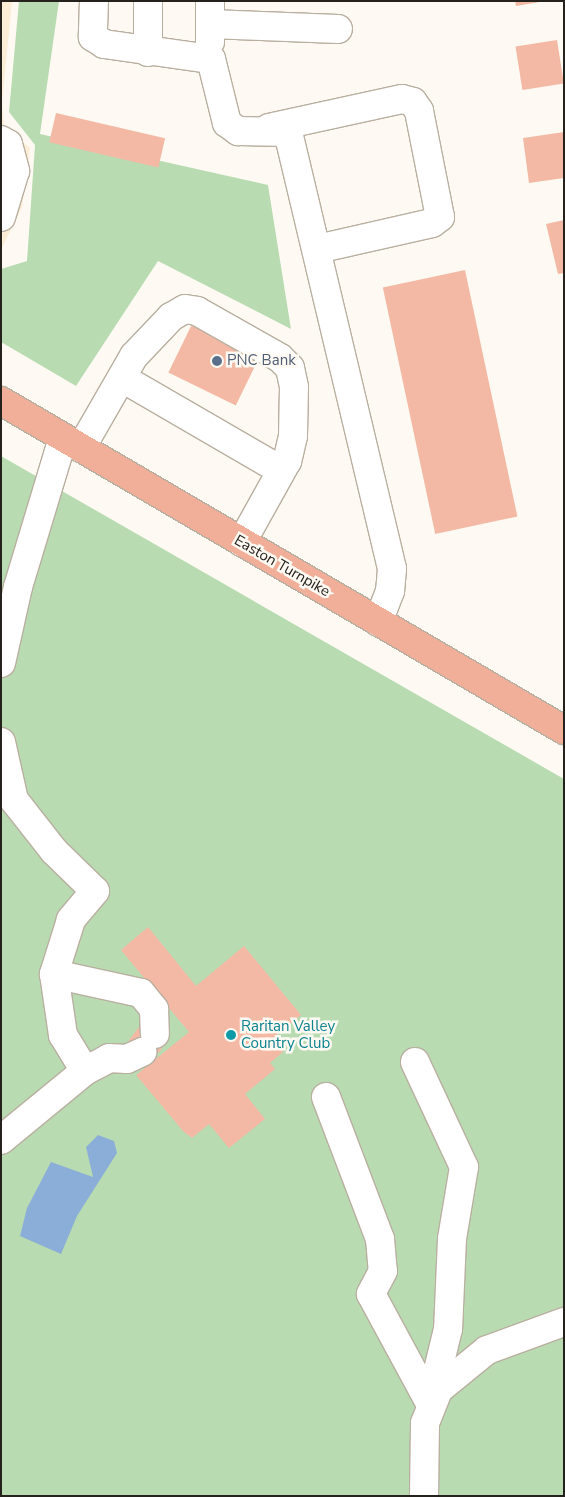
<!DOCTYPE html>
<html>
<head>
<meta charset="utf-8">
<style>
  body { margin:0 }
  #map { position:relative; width:565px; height:1497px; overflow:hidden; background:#fefaf3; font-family:"Nunito Sans",sans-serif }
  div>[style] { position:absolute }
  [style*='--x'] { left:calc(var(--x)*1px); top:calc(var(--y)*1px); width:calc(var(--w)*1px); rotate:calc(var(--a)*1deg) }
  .built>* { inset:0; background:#fcedd6 }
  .green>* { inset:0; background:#b9dbb2 }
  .water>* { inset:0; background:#8aaed8 }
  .building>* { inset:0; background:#f3b9a5; transform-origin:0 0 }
  .roads { filter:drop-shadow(1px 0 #b9afa0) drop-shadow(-1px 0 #b9afa0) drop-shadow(0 1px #b9afa0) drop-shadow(0 -1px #b9afa0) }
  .minor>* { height:28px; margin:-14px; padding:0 14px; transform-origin:14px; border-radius:14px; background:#fff }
  .major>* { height:28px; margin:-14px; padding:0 14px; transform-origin:14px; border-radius:14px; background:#f1af9a }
  .dots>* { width:14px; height:14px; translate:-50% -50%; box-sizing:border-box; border:2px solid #fefaf3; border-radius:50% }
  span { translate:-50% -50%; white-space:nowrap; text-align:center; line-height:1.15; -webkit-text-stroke:5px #fefaf3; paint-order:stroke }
  .service-label { font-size:15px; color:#4e5e75 }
  .left { translate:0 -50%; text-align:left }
  .street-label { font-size:15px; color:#25211c }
  .culture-label { font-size:15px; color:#0d838f }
  .frame { position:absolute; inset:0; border:2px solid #25211c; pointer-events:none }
</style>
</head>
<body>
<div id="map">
  <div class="built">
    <i style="clip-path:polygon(1px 1px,12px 1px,2px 102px,4px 126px,30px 148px,22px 207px,1px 250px)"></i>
  </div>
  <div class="green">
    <i style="clip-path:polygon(19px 1px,59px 1px,40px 134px,268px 185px,291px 329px,158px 261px,76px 386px,1px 342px,1px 269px,27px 261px,35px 145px,9px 112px)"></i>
    <i style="clip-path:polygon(1px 456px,564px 779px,564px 1496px,1px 1496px)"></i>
  </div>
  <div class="water">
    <i style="clip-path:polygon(98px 1135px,114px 1141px,117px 1153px,77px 1216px,61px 1254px,20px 1236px,27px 1208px,51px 1162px,93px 1177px,86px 1147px)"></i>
  </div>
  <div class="building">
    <i style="clip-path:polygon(515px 1px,540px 1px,540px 2px,516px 6px)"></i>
    <i style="left:557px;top:40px;width:44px;height:42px;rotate:81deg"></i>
    <i style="left:56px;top:113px;width:112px;height:30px;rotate:13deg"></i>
    <i style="clip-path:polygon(564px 132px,564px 178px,529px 183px,523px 138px)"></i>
    <i style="clip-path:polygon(564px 220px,564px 273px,558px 274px,546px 224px)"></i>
    <i style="left:465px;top:270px;width:252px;height:84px;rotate:78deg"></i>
    <i style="left:196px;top:316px;width:75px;height:63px;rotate:26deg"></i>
    <i style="clip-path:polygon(148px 927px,196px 986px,244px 946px,301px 1015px,272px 1039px,283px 1052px,270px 1063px,275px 1069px,245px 1094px,265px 1119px,229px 1148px,209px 1124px,192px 1138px,183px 1131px,136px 1075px,189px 1032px,121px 950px)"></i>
    <i style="left:142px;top:1023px;width:31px;height:22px;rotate:37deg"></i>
  </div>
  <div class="roads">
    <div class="minor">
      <i style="--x:94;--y:1;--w:36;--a:92"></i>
      <i style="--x:93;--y:37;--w:13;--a:32"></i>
      <i style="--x:104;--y:44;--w:108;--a:8"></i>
      <i style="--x:211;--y:59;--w:66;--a:76"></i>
      <i style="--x:227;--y:123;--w:14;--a:36"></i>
      <i style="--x:238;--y:131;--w:50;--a:1.1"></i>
      <i style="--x:288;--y:132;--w:449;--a:76.6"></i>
      <i style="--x:392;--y:569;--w:22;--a:95"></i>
      <i style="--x:390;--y:591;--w:33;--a:111"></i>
      <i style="--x:148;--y:1;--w:51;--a:90"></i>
      <i style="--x:210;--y:1;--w:41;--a:90"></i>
      <i style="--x:210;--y:24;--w:128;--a:2.2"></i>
      <i style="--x:269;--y:128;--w:136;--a:-12.3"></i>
      <i style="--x:402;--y:99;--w:11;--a:15"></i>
      <i style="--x:413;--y:102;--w:11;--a:56"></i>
      <i style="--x:419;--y:111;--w:108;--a:78.8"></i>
      <i style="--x:440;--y:217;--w:10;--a:143"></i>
      <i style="--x:432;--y:223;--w:117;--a:167.2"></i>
      <i style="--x:1;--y:140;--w:8;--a:30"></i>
      <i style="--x:8;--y:144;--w:28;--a:75"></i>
      <i style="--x:15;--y:171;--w:48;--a:106.9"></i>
      <i style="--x:122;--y:378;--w:184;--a:30.1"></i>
      <i style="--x:81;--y:448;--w:106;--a:-60.1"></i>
      <i style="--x:134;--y:356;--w:54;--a:-46.5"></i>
      <i style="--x:171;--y:317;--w:16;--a:-30"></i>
      <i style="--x:185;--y:309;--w:12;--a:9"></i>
      <i style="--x:197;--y:311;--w:95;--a:29.5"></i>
      <i style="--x:280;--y:358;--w:14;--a:45"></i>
      <i style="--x:290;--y:368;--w:19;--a:78"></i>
      <i style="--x:294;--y:387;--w:49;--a:91.2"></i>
      <i style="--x:293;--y:436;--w:26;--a:103"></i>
      <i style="--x:287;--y:461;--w:93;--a:119.1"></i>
      <i style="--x:1;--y:663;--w:78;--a:-77.4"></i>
      <i style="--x:18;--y:587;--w:156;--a:-73.2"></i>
      <i style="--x:1;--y:742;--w:59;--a:77.4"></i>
      <i style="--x:14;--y:800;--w:65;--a:51.9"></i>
      <i style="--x:54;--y:851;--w:57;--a:44.3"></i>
      <i style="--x:95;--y:891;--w:38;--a:130"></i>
      <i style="--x:71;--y:920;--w:57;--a:107.5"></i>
      <i style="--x:54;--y:974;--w:62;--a:81.6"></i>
      <i style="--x:63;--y:1035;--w:42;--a:58.6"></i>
      <i style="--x:85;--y:1071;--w:109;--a:140.6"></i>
      <i style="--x:54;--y:974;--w:89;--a:12.3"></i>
      <i style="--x:141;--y:993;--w:21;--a:51"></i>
      <i style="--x:154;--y:1009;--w:25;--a:88"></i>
      <i style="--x:415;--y:1062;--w:116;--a:65"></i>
      <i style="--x:464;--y:1167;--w:73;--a:99.5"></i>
      <i style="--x:452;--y:1239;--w:90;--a:92.5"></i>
      <i style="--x:448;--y:1329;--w:76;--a:103.7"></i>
      <i style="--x:85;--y:1071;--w:27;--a:-28"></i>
      <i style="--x:109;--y:1058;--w:18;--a:3"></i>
      <i style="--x:127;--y:1059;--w:17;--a:-25"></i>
      <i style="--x:326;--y:1097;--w:152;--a:69.2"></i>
      <i style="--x:380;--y:1239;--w:32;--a:85"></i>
      <i style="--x:383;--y:1271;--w:26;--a:118"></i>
      <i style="--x:371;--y:1294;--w:124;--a:61.6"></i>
      <i style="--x:424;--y:1496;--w:73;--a:-89.2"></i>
      <i style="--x:425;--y:1423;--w:35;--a:-68"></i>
      <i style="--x:438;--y:1390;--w:63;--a:-39.2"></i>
      <i style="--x:487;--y:1350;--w:82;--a:-20"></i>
    </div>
    <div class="major">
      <i style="--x:1;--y:401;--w:652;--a:30.3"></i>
    </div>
  </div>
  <div class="dots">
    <i style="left:217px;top:361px;background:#5c6f8a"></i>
    <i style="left:231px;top:1035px;background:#0f9aa8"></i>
  </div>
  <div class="service-label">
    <span class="left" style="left:227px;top:361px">PNC Bank</span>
  </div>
  <div class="street-label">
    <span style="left:282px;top:566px;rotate:30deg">Easton Turnpike</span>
  </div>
  <div class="culture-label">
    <span class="left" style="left:241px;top:1035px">Raritan Valley<br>Country Club</span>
  </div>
  <div class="frame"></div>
</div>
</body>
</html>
